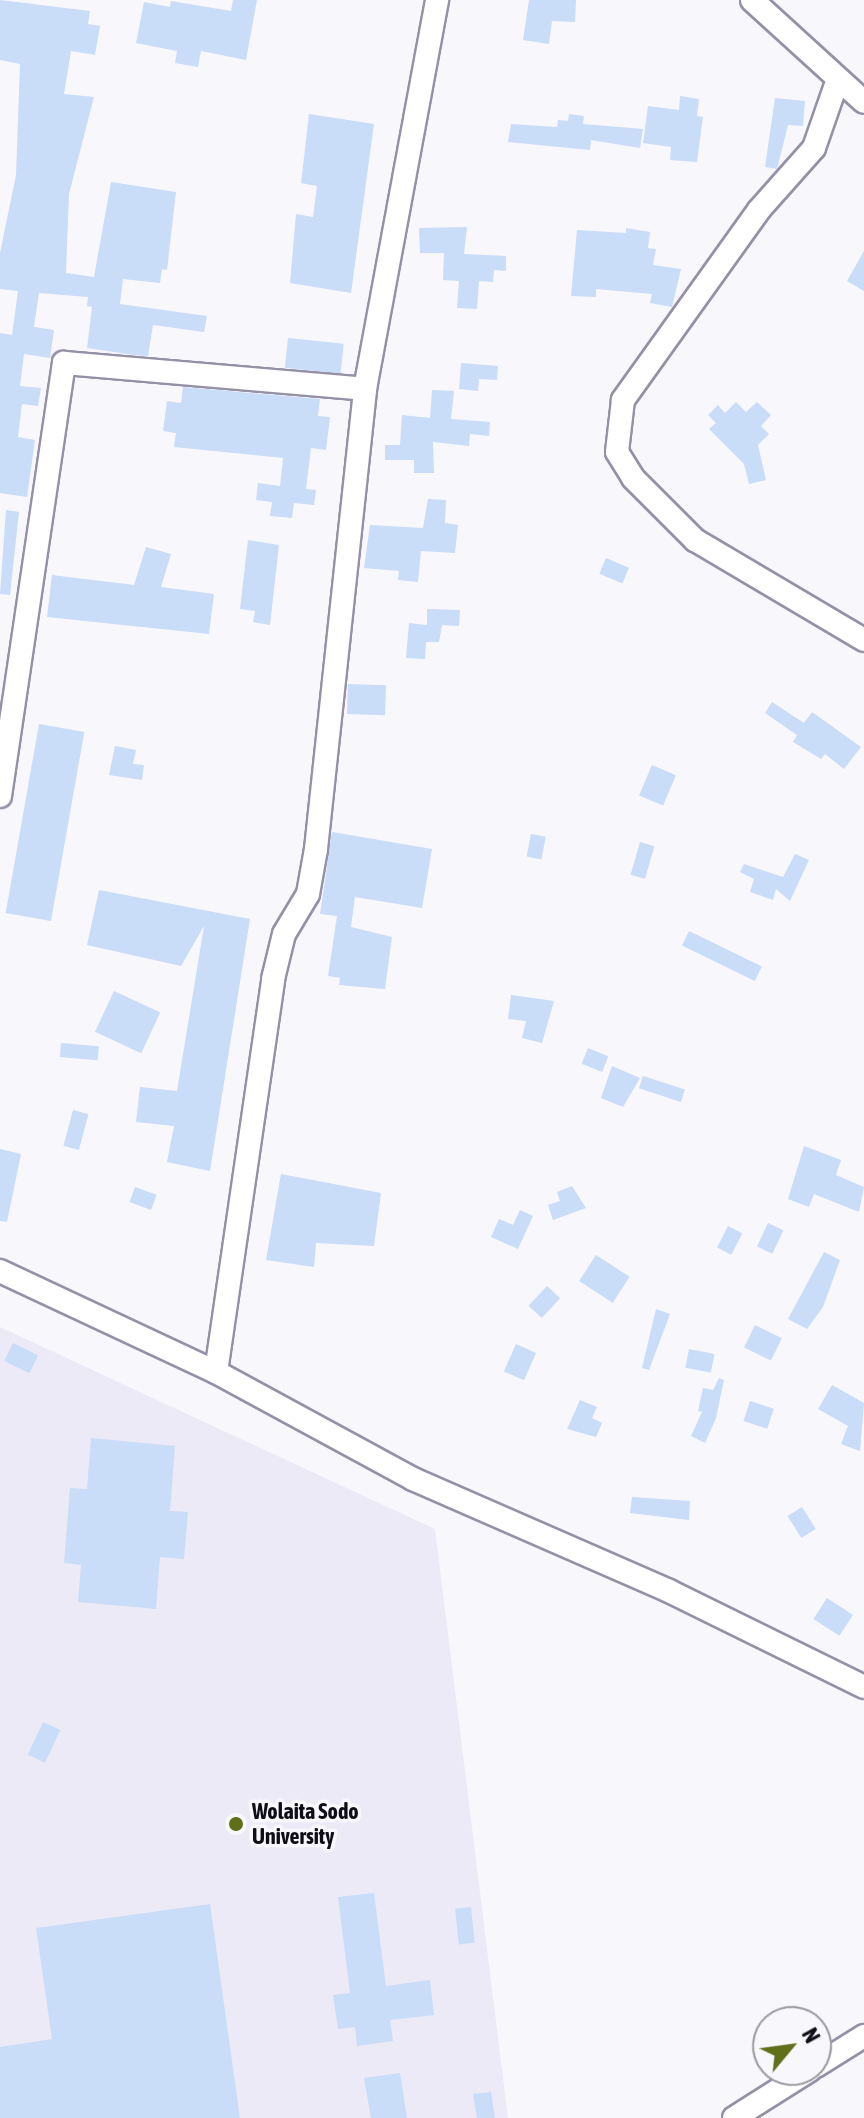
<!DOCTYPE html>
<html>
<head>
<meta charset="utf-8">
<style>
  body { margin:0 }
  #map { position:relative; width:864px; height:2118px; overflow:hidden; background:#f8f7fc; font-family:"Asap Condensed",sans-serif }
  div>[style] { position:absolute }
  [style*='--x'] { left:calc(var(--x)*1px); top:calc(var(--y)*1px); width:calc(var(--w)*1px); rotate:calc(var(--a)*1deg) }
  .built>* { inset:0; background:#eceaf7 }
  .building>* { inset:0; background:#c9dcf8; transform-origin:0 0 }
  .roads { filter:drop-shadow(2px 0 #9491a7) drop-shadow(-2px 0 #9491a7) drop-shadow(0 2px #9491a7) drop-shadow(0 -2px #9491a7) }
  .street>* { height:22px; margin:-11px; padding:0 11px; transform-origin:11px; border-radius:11px; background:#fff }
  .dots>* { width:22px; height:22px; translate:-50% -50%; box-sizing:border-box; border:4px solid #f8f7fc; border-radius:50% }
  span { translate:-50% -50%; white-space:nowrap; text-align:center; line-height:1.15; -webkit-text-stroke:7px #f8f7fc; paint-order:stroke }
  .poi-label { font-size:22px; color:#0f0e16; font-weight:700 }
  .left { translate:0 -50%; text-align:left }
  .north { position:absolute; left:752px; top:2006px; width:80px; height:80px; box-sizing:border-box; background:#f8f7fc; border:2px solid #9b9aa0; border-radius:50%; rotate:61deg; font-size:22px; font-weight:700; line-height:32px; text-align:center; color:#0f0e16 }
  .north::after { content:''; display:block; margin:auto; width:28px; height:36px; background:#606f1a; clip-path:polygon(50% 0,100% 100%,50% 72%,0 100%) }
</style>
</head>
<body>
<div id="map">
  <div class="built">
    <i style="clip-path:polygon(0 1327px,435px 1529px,508px 2118px,0 2118px)"></i>
  </div>
  <div class="building">
    <i style="clip-path:polygon(0 0,90px 11px,88px 24px,100px 26px,95px 55px,71px 51px,64px 94px,94px 97px,69px 194px,66px 273px,94px 277px,111px 182px,176px 192px,167px 270px,162px 269px,160px 283px,123px 279px,120px 304px,207px 316px,204px 332px,153px 325px,148px 356px,134px 355px,87px 348px,92px 307px,87px 306px,88px 297px,39px 293px,34px 327px,54px 330px,50px 358px,24px 354px,20px 386px,41px 388px,38px 406px,22px 404px,18px 437px,35px 440px,27px 497px,0 493px,0 333px,12px 335px,18px 291px,0 289px,0 253px,16px 175px,20px 64px,0 60px)"></i>
    <i style="clip-path:polygon(233px 0,257px 0,246px 60px,201px 51px,198px 67px,175px 63px,177px 51px,136px 43px,144px 2px,170px 7px,171px 1px,231px 11px)"></i>
    <i style="clip-path:polygon(529px 0,576px 0,575px 22px,552px 21px,549px 44px,523px 40px)"></i>
    <i style="clip-path:polygon(680px 96px,699px 99px,697px 116px,703px 117px,697px 162px,670px 160px,671px 147px,643px 143px,648px 106px,679px 110px)"></i>
    <i style="clip-path:polygon(775px 98px,805px 101px,803px 126px,788px 125px,777px 169px,765px 167px)"></i>
    <i style="clip-path:polygon(309px 114px,374px 124px,351px 293px,290px 283px,296px 214px,313px 217px,317px 186px,301px 183px)"></i>
    <i style="clip-path:polygon(569px 114px,584px 116px,583px 124px,643px 129px,640px 148px,591px 140px,590px 150px,508px 142px,511px 124px,557px 127px,558px 120px,568px 121px)"></i>
    <i style="clip-path:polygon(467px 227px,464px 254px,506px 256px,506px 271px,494px 270px,493px 282px,479px 281px,477px 309px,457px 308px,459px 281px,443px 280px,444px 253px,420px 253px,419px 228px)"></i>
    <i style="clip-path:polygon(626px 228px,650px 232px,648px 248px,656px 249px,653px 265px,681px 269px,672px 307px,650px 303px,652px 294px,596px 289px,596px 297px,571px 296px,577px 230px,626px 233px)"></i>
    <i style="clip-path:polygon(864px 251px,864px 291px,847px 281px)"></i>
    <i style="left:288px;top:338px;width:56px;height:30px;rotate:6deg"></i>
    <i style="clip-path:polygon(461px 363px,498px 366px,497px 380px,479px 379px,478px 391px,459px 389px)"></i>
    <i style="clip-path:polygon(183px 387px,320px 399px,318px 416px,330px 417px,326px 450px,311px 448px,306px 489px,316px 490px,314px 505px,294px 503px,292px 518px,270px 516px,272px 502px,256px 500px,258px 483px,280px 486px,283px 458px,174px 447px,176px 433px,163px 431px,167px 401px,181px 403px)"></i>
    <i style="clip-path:polygon(432px 390px,454px 391px,451px 419px,490px 422px,489px 436px,470px 434px,469px 446px,433px 442px,434px 473px,414px 473px,414px 460px,385px 460px,385px 445px,400px 445px,402px 415px,430px 418px)"></i>
    <i style="clip-path:polygon(736px 402px,746px 412px,757px 402px,771px 415px,761px 426px,769px 434px,758px 445px,766px 480px,749px 484px,744px 464px,709px 429px,716px 423px,708px 415px,718px 405px,725px 413px)"></i>
    <i style="clip-path:polygon(428px 499px,446px 500px,445px 523px,458px 525px,455px 553px,421px 551px,418px 582px,398px 580px,399px 571px,364px 568px,370px 525px,423px 528px)"></i>
    <i style="clip-path:polygon(6px 510px,19px 512px,10px 595px,0 594px)"></i>
    <i style="clip-path:polygon(248px 540px,279px 545px,270px 625px,253px 622px,255px 611px,240px 609px)"></i>
    <i style="clip-path:polygon(146px 547px,171px 554px,161px 587px,214px 594px,209px 634px,47px 617px,52px 575px,134px 585px)"></i>
    <i style="left:606px;top:558px;width:25px;height:17px;rotate:23deg"></i>
    <i style="clip-path:polygon(427px 609px,460px 610px,459px 626px,442px 625px,439px 642px,426px 642px,425px 659px,406px 658px,409px 623px,427px 625px)"></i>
    <i style="left:348px;top:684px;width:38px;height:30px;rotate:2deg"></i>
    <i style="clip-path:polygon(772px 702px,804px 723px,812px 712px,861px 747px,844px 769px,825px 754px,821px 759px,793px 742px,797px 735px,765px 713px)"></i>
    <i style="left:39px;top:724px;width:46px;height:192px;rotate:10deg"></i>
    <i style="clip-path:polygon(115px 746px,136px 750px,133px 764px,144px 765px,142px 780px,109px 775px)"></i>
    <i style="left:652px;top:765px;width:26px;height:33px;rotate:23deg"></i>
    <i style="clip-path:polygon(332px 832px,432px 849px,422px 908px,355px 897px,351px 927px,392px 937px,385px 989px,339px 985px,340px 978px,328px 976px,337px 916px,320px 914px)"></i>
    <i style="left:531px;top:834px;width:15px;height:23px;rotate:11deg"></i>
    <i style="left:640px;top:842px;width:15px;height:34px;rotate:16deg"></i>
    <i style="clip-path:polygon(795px 854px,809px 860px,790px 901px,776px 889px,773px 900px,750px 892px,754px 879px,740px 872px,744px 864px,783px 877px)"></i>
    <i style="clip-path:polygon(99px 890px,250px 919px,210px 1171px,167px 1162px,174px 1126px,136px 1122px,140px 1087px,177px 1091px,204px 926px,181px 966px,87px 945px)"></i>
    <i style="left:689px;top:931px;width:81px;height:16px;rotate:26deg"></i>
    <i style="left:114px;top:991px;width:51px;height:45px;rotate:25deg"></i>
    <i style="clip-path:polygon(511px 995px,554px 1001px,542px 1043px,522px 1038px,526px 1021px,508px 1019px)"></i>
    <i style="left:61px;top:1043px;width:38px;height:14px;rotate:5deg"></i>
    <i style="left:588px;top:1048px;width:22px;height:17px;rotate:22deg"></i>
    <i style="clip-path:polygon(612px 1066px,640px 1078px,623px 1107px,601px 1098px)"></i>
    <i style="left:643px;top:1076px;width:44px;height:13px;rotate:18deg"></i>
    <i style="left:73px;top:1110px;width:16px;height:37px;rotate:15deg"></i>
    <i style="clip-path:polygon(804px 1146px,841px 1160px,836px 1175px,864px 1187px,859px 1212px,814px 1194px,809px 1207px,788px 1199px)"></i>
    <i style="clip-path:polygon(0 1149px,21px 1154px,7px 1222px,0 1221px)"></i>
    <i style="clip-path:polygon(281px 1174px,381px 1193px,374px 1246px,316px 1243px,314px 1267px,266px 1260px)"></i>
    <i style="clip-path:polygon(572px 1186px,586px 1208px,553px 1220px,548px 1205px,560px 1201px,557px 1192px)"></i>
    <i style="left:135px;top:1187px;width:23px;height:16px;rotate:20deg"></i>
    <i style="clip-path:polygon(520px 1210px,533px 1216px,518px 1249px,491px 1237px,499px 1219px,513px 1225px)"></i>
    <i style="left:768px;top:1223px;width:17px;height:26px;rotate:25deg"></i>
    <i style="left:728px;top:1226px;width:16px;height:24px;rotate:27deg"></i>
    <i style="clip-path:polygon(824px 1252px,840px 1260px,823px 1307px,807px 1329px,788px 1319px)"></i>
    <i style="left:596px;top:1255px;width:40px;height:31px;rotate:33deg"></i>
    <i style="left:547px;top:1286px;width:18px;height:27px;rotate:43deg"></i>
    <i style="clip-path:polygon(656px 1309px,670px 1314px,649px 1370px,642px 1368px)"></i>
    <i style="left:755px;top:1325px;width:30px;height:25px;rotate:26deg"></i>
    <i style="left:13px;top:1343px;width:28px;height:20px;rotate:26deg"></i>
    <i style="left:516px;top:1344px;width:22px;height:30px;rotate:24deg"></i>
    <i style="left:689px;top:1349px;width:26px;height:19px;rotate:11deg"></i>
    <i style="clip-path:polygon(719px 1378px,724px 1380px,716px 1418px,705px 1443px,691px 1436px,702px 1412px,698px 1411px,703px 1388px,713px 1390px)"></i>
    <i style="clip-path:polygon(832px 1385px,864px 1403px,860px 1451px,841px 1444px,848px 1426px,818px 1409px)"></i>
    <i style="clip-path:polygon(580px 1400px,597px 1407px,592px 1418px,602px 1423px,596px 1437px,567px 1429px)"></i>
    <i style="left:750px;top:1401px;width:25px;height:21px;rotate:18deg"></i>
    <i style="clip-path:polygon(91px 1438px,175px 1446px,170px 1511px,188px 1512px,184px 1559px,160px 1557px,156px 1609px,78px 1602px,81px 1565px,64px 1563px,70px 1488px,87px 1489px)"></i>
    <i style="clip-path:polygon(632px 1497px,690px 1501px,689px 1520px,630px 1513px)"></i>
    <i style="left:802px;top:1507px;width:26px;height:17px;rotate:58deg"></i>
    <i style="left:827px;top:1598px;width:31px;height:25px;rotate:33deg"></i>
    <i style="left:43px;top:1722px;width:19px;height:36px;rotate:25deg"></i>
    <i style="clip-path:polygon(374px 1893px,386px 1986px,430px 1980px,434px 2015px,390px 2020px,393px 2041px,357px 2046px,355px 2027px,338px 2029px,333px 1995px,350px 1993px,338px 1897px)"></i>
    <i style="clip-path:polygon(210px 1904px,240px 2118px,0 2118px,0 2047px,52px 2039px,36px 1928px)"></i>
    <i style="left:471px;top:1907px;width:36px;height:16px;rotate:84deg"></i>
    <i style="clip-path:polygon(400px 2073px,407px 2118px,371px 2118px,364px 2078px)"></i>
    <i style="clip-path:polygon(491px 2092px,495px 2118px,477px 2118px,473px 2094px)"></i>
  </div>
  <div class="roads">
    <div class="street">
      <i style="--x:752;--y:0;--w:151;--a:42.3"></i>
      <i style="--x:838;--y:79;--w:73;--a:109.2"></i>
      <i style="--x:814;--y:148;--w:83;--a:131.6"></i>
      <i style="--x:759;--y:210;--w:234;--a:125.6"></i>
      <i style="--x:623;--y:400;--w:52;--a:96.6"></i>
      <i style="--x:617;--y:452;--w:31;--a:58"></i>
      <i style="--x:633;--y:478;--w:88;--a:45"></i>
      <i style="--x:695;--y:540;--w:196;--a:30.6"></i>
      <i style="--x:0;--y:796;--w:438;--a:-81.6"></i>
      <i style="--x:64;--y:363;--w:302;--a:4.9"></i>
      <i style="--x:0;--y:1271;--w:238;--a:25.1"></i>
      <i style="--x:216;--y:1372;--w:224;--a:28.5"></i>
      <i style="--x:413;--y:1479;--w:279;--a:23.6"></i>
      <i style="--x:669;--y:1591;--w:217;--a:26.2"></i>
      <i style="--x:216;--y:1372;--w:397;--a:-81.7"></i>
      <i style="--x:273;--y:979;--w:46;--a:-76.3"></i>
      <i style="--x:284;--y:934;--w:47;--a:-59"></i>
      <i style="--x:308;--y:894;--w:46;--a:-79.9"></i>
      <i style="--x:316;--y:849;--w:463;--a:-83.9"></i>
      <i style="--x:365;--y:389;--w:396;--a:-79.5"></i>
      <i style="--x:816;--y:2066;--w:57;--a:-32"></i>
      <i style="--x:734;--y:2118;--w:90;--a:-32.3"></i>
    </div>
  </div>
  <div class="dots">
    <i style="left:236px;top:1824px;background:#606f1a"></i>
  </div>
  <div class="poi-label">
    <span class="left" style="left:252px;top:1824px">Wolaita Sodo<br>University</span>
  </div>
  <div class="north">N</div>
</div>
</body>
</html>
